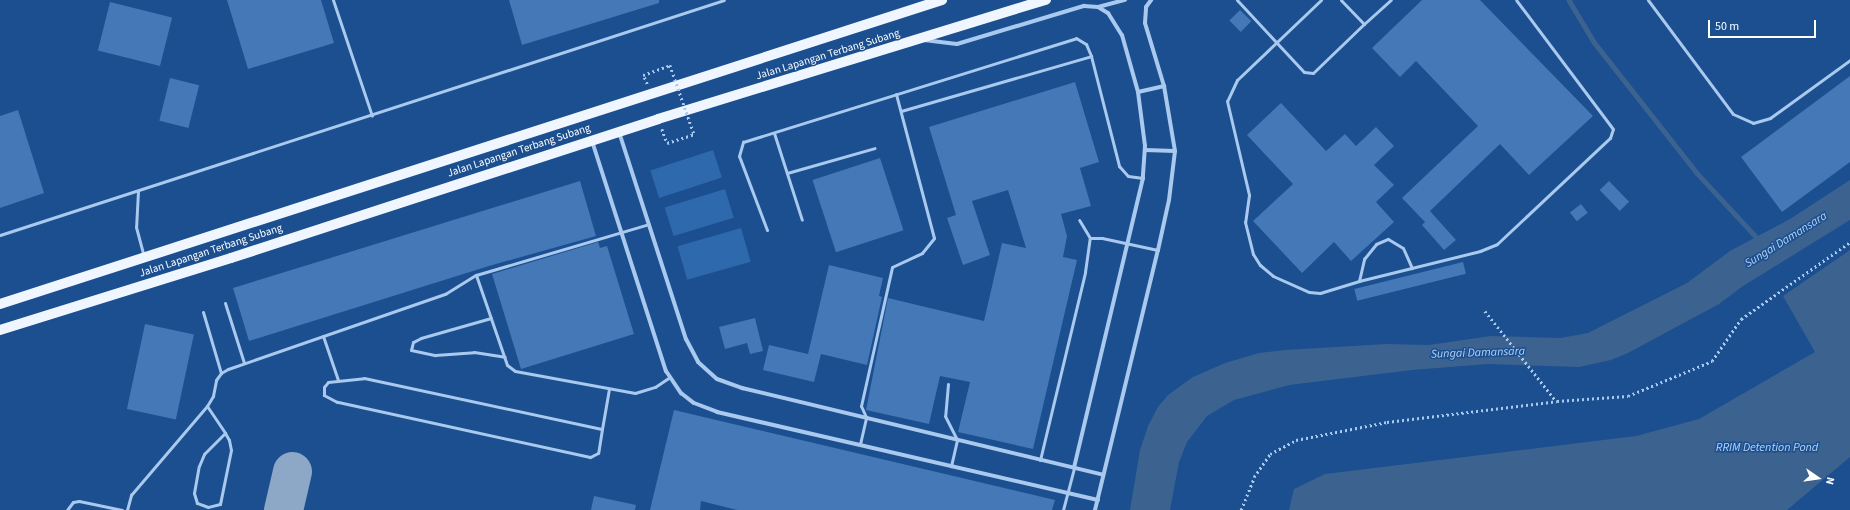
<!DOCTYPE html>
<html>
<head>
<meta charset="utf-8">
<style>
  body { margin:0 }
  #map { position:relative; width:1850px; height:510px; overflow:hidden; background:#1b4f8f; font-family:"Source Sans 3",sans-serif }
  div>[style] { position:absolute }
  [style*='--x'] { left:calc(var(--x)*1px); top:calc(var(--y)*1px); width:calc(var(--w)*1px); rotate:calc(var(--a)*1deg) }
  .green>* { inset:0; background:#2e69ad; transform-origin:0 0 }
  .water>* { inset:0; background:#3c6290 }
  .stream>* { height:4.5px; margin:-2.25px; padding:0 2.25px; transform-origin:2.25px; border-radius:2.25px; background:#3c6290 }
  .taxiway>* { height:39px; margin:-19.5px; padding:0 19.5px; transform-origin:19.5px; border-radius:19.5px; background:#8da7c7 }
  .building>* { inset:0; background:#4478b7; transform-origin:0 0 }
  .path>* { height:2.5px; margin-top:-1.25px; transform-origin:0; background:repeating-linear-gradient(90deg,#a9c9ee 0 2px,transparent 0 5px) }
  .lane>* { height:3px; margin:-1.5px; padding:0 1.5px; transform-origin:1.5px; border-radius:1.5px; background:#a9c9ee }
  .street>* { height:4px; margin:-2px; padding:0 2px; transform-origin:2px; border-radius:2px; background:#a9c9ee }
  .primary>* { height:10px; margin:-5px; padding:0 5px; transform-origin:5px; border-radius:5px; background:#f0f6ff }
  .path-bridge>* { height:2.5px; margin-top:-1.25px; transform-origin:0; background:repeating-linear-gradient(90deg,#a9c9ee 0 2px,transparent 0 5px) }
  span { translate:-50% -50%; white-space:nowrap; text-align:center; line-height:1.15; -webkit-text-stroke:3px #1b4f8f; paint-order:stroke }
  .street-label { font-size:11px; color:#fff }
  .water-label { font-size:12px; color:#b5d3f5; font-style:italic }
  .north { position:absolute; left:1798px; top:458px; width:40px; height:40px; -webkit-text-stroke:3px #1b4f8f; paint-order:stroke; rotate:103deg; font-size:11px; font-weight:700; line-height:16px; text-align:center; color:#fff }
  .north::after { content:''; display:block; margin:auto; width:14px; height:18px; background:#fff; clip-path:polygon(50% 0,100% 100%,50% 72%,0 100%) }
  .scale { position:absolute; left:1708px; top:20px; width:108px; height:18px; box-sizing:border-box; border:2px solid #fff; border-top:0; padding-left:5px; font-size:12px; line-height:14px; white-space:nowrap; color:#fff; -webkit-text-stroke:3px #1b4f8f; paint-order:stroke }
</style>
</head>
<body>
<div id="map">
  <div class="green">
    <i style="left:713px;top:150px;width:29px;height:66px;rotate:72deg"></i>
    <i style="left:725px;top:189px;width:30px;height:63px;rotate:73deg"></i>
    <i style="left:741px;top:228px;width:35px;height:66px;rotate:74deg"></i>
  </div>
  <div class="water">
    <i style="clip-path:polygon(1850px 180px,1850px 220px,1743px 286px,1719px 304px,1628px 353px,1611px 360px,1579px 367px,1488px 364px,1412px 370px,1289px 385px,1234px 400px,1207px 416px,1187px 442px,1179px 462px,1170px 510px,1130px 510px,1140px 450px,1148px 426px,1158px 407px,1168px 395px,1193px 377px,1225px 363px,1259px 353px,1285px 350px,1387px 344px,1429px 345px,1491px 336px,1560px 338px,1588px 333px,1687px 283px,1730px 251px,1790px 219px)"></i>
    <i style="clip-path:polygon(1850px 250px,1850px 457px,1787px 510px,1289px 510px,1294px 489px,1325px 474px,1636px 436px,1699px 419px,1815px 352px,1783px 296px)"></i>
  </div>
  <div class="stream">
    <i style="--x:1569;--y:0;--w:49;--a:59.2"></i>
    <i style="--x:1594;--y:42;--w:167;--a:51.8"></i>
    <i style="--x:1697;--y:173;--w:91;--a:47.2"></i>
  </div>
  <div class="taxiway">
    <i style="--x:283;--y:510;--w:40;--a:-77"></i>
  </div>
  <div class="building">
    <i style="clip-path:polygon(227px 0,321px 0,334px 43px,248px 69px)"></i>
    <i style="clip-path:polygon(509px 0,659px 0,659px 3px,522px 45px)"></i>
    <i style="clip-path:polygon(1422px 0,1480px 0,1593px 116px,1529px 175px,1500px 144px,1430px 211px,1456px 240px,1444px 250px,1422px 225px,1425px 222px,1402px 198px,1478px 126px,1416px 61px,1400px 77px,1372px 48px)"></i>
    <i style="left:110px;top:2px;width:64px;height:50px;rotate:14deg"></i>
    <i style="left:1240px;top:10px;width:16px;height:15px;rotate:45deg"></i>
    <i style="clip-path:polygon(1850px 76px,1850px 162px,1782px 212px,1741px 157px)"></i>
    <i style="left:170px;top:78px;width:30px;height:44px;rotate:14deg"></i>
    <i style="clip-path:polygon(1075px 82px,1099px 162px,1080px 168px,1091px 206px,1061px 214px,1067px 236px,1063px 257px,1077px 260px,1033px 449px,958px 432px,970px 382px,940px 376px,929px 424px,866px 410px,888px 298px,984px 321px,1002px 243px,1026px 248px,1008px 190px,972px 201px,990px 255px,963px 265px,947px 218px,956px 215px,929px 127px)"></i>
    <i style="clip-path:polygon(1281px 103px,1326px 151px,1345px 134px,1356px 146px,1376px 127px,1394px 146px,1374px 165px,1394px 185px,1376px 202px,1394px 222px,1351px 261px,1334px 242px,1302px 273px,1253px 221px,1293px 184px,1247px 135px)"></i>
    <i style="clip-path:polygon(18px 110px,44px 193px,0 208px,0 116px)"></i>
    <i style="left:880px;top:158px;width:76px;height:71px;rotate:72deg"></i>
    <i style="clip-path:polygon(580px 181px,596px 236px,489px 266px,249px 341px,233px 288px)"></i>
    <i style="left:1609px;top:181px;width:29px;height:13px;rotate:46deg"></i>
    <i style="left:1581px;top:204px;width:11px;height:14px;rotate:52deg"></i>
    <i style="clip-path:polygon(598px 242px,600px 248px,607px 246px,634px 334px,521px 369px,492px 274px)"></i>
    <i style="left:1463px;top:262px;width:12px;height:112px;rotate:76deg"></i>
    <i style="clip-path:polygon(829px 265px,883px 278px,879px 296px,882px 297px,867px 365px,821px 354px,814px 382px,763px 370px,769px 345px,808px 354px)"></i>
    <i style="clip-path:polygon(755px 318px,763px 351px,750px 354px,747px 343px,725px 349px,719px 327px)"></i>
    <i style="left:145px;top:324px;width:50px;height:87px;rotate:12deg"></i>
    <i style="clip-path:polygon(674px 410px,1055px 500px,1052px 510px,737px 510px,701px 501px,700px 510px,650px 510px)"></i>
    <i style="clip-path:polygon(594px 496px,636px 505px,635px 510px,591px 510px)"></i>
  </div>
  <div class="path">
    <i style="--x:647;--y:84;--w:10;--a:-114"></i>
    <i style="--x:643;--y:75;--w:29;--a:-20"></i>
    <i style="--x:662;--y:129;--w:15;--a:70"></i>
    <i style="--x:667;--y:143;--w:28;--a:-18"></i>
    <i style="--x:1485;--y:311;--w:115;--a:51.7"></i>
    <i style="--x:1241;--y:510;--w:35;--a:-68"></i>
    <i style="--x:1254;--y:477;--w:28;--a:-55"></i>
    <i style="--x:1270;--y:454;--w:30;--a:-28"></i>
    <i style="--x:1296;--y:440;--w:93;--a:-11.2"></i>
    <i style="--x:1387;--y:422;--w:171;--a:-7"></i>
    <i style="--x:1557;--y:401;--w:71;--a:-4"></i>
    <i style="--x:1628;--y:396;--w:91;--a:-22.6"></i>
    <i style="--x:1712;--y:361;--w:51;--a:-55.4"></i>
    <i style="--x:1741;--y:319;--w:133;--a:-35.2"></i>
  </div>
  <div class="lane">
    <i style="--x:333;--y:0;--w:122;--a:71.4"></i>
    <i style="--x:1237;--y:0;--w:98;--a:47.1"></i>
    <i style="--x:1304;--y:72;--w:9;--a:6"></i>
    <i style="--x:1313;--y:73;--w:71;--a:-43.9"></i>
    <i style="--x:1364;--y:24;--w:33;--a:-134"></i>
    <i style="--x:1321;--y:0;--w:116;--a:136.4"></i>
    <i style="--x:1237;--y:80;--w:23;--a:115"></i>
    <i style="--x:1227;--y:101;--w:97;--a:76.8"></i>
    <i style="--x:1249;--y:195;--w:27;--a:98"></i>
    <i style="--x:1245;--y:222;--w:33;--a:76"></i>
    <i style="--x:1253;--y:254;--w:13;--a:58"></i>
    <i style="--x:1260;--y:265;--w:17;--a:40"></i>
    <i style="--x:1273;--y:276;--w:39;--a:24"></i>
    <i style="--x:1309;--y:292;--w:11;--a:5"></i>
    <i style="--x:1320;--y:293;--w:41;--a:-17.1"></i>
    <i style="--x:1359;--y:281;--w:125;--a:-13.9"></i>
    <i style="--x:1480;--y:251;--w:18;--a:-22"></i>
    <i style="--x:1497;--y:244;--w:155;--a:-43.2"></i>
    <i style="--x:1610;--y:138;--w:9;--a:-72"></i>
    <i style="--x:1613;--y:129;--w:161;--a:-126.9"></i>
    <i style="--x:1648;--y:0;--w:142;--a:53.3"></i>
    <i style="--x:1733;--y:114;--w:22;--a:24"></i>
    <i style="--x:1753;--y:123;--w:18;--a:-16"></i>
    <i style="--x:1770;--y:118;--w:99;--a:-35.9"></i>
    <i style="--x:1364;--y:24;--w:36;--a:-42"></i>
    <i style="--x:901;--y:111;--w:198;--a:-16.1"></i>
    <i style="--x:774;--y:133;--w:91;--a:72.2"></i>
    <i style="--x:787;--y:173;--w:91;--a:-15.9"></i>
    <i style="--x:138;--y:191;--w:36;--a:93"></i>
    <i style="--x:136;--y:227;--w:30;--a:75"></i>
    <i style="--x:767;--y:230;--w:79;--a:-110.7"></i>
    <i style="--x:739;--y:156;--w:15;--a:-74"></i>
    <i style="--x:743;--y:142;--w:349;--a:-17.3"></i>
    <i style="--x:1076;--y:38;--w:12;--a:31"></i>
    <i style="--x:1086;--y:44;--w:13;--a:67"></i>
    <i style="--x:1091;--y:56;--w:114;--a:75.7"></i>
    <i style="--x:1119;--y:166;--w:13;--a:48"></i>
    <i style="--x:1128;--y:176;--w:15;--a:8"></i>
    <i style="--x:0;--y:235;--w:761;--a:-17.98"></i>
    <i style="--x:1090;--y:238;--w:12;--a:0"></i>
    <i style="--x:1102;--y:238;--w:57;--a:12.1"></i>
    <i style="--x:476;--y:275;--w:95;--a:71"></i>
    <i style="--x:507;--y:365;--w:10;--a:37"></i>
    <i style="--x:515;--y:371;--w:122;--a:10.4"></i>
    <i style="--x:635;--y:393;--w:21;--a:-17"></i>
    <i style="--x:655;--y:387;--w:18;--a:-34"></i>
    <i style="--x:1359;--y:281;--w:23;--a:-77"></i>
    <i style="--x:1364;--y:259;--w:19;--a:-51"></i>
    <i style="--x:1376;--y:244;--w:13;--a:-23"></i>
    <i style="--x:1388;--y:239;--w:17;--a:31"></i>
    <i style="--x:1403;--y:248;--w:22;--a:66"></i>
    <i style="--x:225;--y:303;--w:63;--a:72.4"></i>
    <i style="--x:203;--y:312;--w:64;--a:73.6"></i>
    <i style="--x:491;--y:318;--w:73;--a:164.1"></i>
    <i style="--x:421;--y:338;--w:9;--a:153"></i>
    <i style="--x:413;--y:342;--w:8;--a:104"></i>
    <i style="--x:411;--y:350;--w:25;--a:12"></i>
    <i style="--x:435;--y:355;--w:39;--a:-4"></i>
    <i style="--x:474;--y:352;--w:31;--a:9"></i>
    <i style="--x:323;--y:336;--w:46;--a:71.2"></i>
    <i style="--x:364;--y:378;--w:243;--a:12.1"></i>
    <i style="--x:602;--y:429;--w:24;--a:99"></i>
    <i style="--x:598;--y:453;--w:9;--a:153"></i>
    <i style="--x:590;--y:457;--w:259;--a:-167.7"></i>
    <i style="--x:337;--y:402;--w:15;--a:-152"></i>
    <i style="--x:324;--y:395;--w:8;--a:-90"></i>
    <i style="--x:324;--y:387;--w:6;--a:-51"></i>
    <i style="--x:328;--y:382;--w:36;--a:-6"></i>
    <i style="--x:948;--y:384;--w:32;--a:95"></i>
    <i style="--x:945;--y:416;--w:27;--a:63"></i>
    <i style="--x:957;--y:440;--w:27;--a:103"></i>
    <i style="--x:207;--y:406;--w:32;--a:56"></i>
    <i style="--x:225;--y:433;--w:8;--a:60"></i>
    <i style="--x:229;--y:440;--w:10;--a:79"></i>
    <i style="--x:231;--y:450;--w:55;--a:101.5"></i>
    <i style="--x:220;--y:504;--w:12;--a:166"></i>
    <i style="--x:208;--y:507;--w:12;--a:-160"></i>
    <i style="--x:197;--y:503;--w:10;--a:-107"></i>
    <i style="--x:194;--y:493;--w:27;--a:-80"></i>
    <i style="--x:199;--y:466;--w:13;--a:-67"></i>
    <i style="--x:204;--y:454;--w:30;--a:-45"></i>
    <i style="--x:602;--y:429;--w:41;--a:-80.1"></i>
    <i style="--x:860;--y:444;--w:28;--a:-77"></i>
    <i style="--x:866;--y:417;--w:12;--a:-114"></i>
    <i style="--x:861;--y:406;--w:142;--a:-77.4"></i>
    <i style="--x:892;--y:267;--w:33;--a:-25"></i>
    <i style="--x:922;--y:253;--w:19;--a:-51"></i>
    <i style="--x:934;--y:238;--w:149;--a:-104.8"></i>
    <i style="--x:1040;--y:460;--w:193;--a:-76.5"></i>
    <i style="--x:1085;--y:272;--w:34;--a:-82"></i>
    <i style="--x:1090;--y:238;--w:21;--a:-121"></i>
    <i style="--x:67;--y:510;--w:10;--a:-53"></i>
    <i style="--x:73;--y:502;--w:6;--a:-9"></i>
    <i style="--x:79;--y:501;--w:44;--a:11.8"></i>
    <i style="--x:127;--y:510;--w:16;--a:-75"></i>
    <i style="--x:131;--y:495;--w:117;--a:-49.5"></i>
    <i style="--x:207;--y:406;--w:12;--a:-59"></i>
    <i style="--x:213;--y:396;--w:16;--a:-79"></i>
    <i style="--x:216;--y:380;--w:9;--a:-54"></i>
    <i style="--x:221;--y:373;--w:8;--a:-30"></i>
    <i style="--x:228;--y:369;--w:230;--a:-19.1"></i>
    <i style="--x:445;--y:294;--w:36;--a:-32"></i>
    <i style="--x:476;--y:275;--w:180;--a:-16.4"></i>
    <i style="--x:1063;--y:510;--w:43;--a:-75.3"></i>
  </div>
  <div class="street">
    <i style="--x:1098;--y:7;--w:28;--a:-15"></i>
    <i style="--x:924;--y:40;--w:33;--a:7"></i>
    <i style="--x:957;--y:44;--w:133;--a:-16.7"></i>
    <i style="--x:1084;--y:6;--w:14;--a:4"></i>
    <i style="--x:1098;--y:7;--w:12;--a:31"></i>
    <i style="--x:1108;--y:13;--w:26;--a:58"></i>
    <i style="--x:1122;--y:35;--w:59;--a:74.3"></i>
    <i style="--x:1138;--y:92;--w:54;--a:82.6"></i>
    <i style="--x:1145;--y:146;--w:32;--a:94"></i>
    <i style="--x:1143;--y:178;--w:298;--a:103.4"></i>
    <i style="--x:1138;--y:92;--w:27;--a:-13"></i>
    <i style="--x:619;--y:132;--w:218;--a:72.1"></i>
    <i style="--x:686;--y:339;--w:26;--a:62"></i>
    <i style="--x:698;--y:362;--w:25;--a:42"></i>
    <i style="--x:717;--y:379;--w:27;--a:20"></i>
    <i style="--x:742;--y:388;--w:371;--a:13.5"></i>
    <i style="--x:592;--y:141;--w:242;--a:72.2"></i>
    <i style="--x:666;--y:371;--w:27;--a:56"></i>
    <i style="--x:681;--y:393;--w:16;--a:38"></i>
    <i style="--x:694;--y:403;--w:25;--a:21"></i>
    <i style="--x:717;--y:412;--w:391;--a:13"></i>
    <i style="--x:1145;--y:150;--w:30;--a:2"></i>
    <i style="--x:1095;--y:510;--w:268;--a:-76.4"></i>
    <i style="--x:1158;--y:250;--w:51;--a:-77.6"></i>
    <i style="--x:1169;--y:200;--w:49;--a:-83"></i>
    <i style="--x:1175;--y:151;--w:66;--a:-99.6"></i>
    <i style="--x:1164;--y:86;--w:66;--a:-106.8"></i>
    <i style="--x:1145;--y:23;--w:16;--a:-86"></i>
    <i style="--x:1146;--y:7;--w:9;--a:-54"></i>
  </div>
  <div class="primary">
    <i style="--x:0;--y:304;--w:990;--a:-17.89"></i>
    <i style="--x:0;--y:330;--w:242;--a:-17.3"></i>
    <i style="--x:231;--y:258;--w:449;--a:-18"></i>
    <i style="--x:658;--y:119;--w:406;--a:-17.1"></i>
  </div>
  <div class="path-bridge">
    <i style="--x:670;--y:65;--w:73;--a:70.8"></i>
  </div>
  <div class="street-label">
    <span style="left:828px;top:55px;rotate:-17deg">Jalan Lapangan Terbang Subang</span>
    <span style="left:519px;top:151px;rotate:-18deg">Jalan Lapangan Terbang Subang</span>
    <span style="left:211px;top:251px;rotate:-18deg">Jalan Lapangan Terbang Subang</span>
  </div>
  <div class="water-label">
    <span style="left:1786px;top:240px;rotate:-32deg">Sungai Damansara</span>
    <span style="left:1478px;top:353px;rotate:-2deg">Sungai Damansara</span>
    <span style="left:1767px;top:448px">RRIM Detention Pond</span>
  </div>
  <div class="north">N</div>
  <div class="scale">50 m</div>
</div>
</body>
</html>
